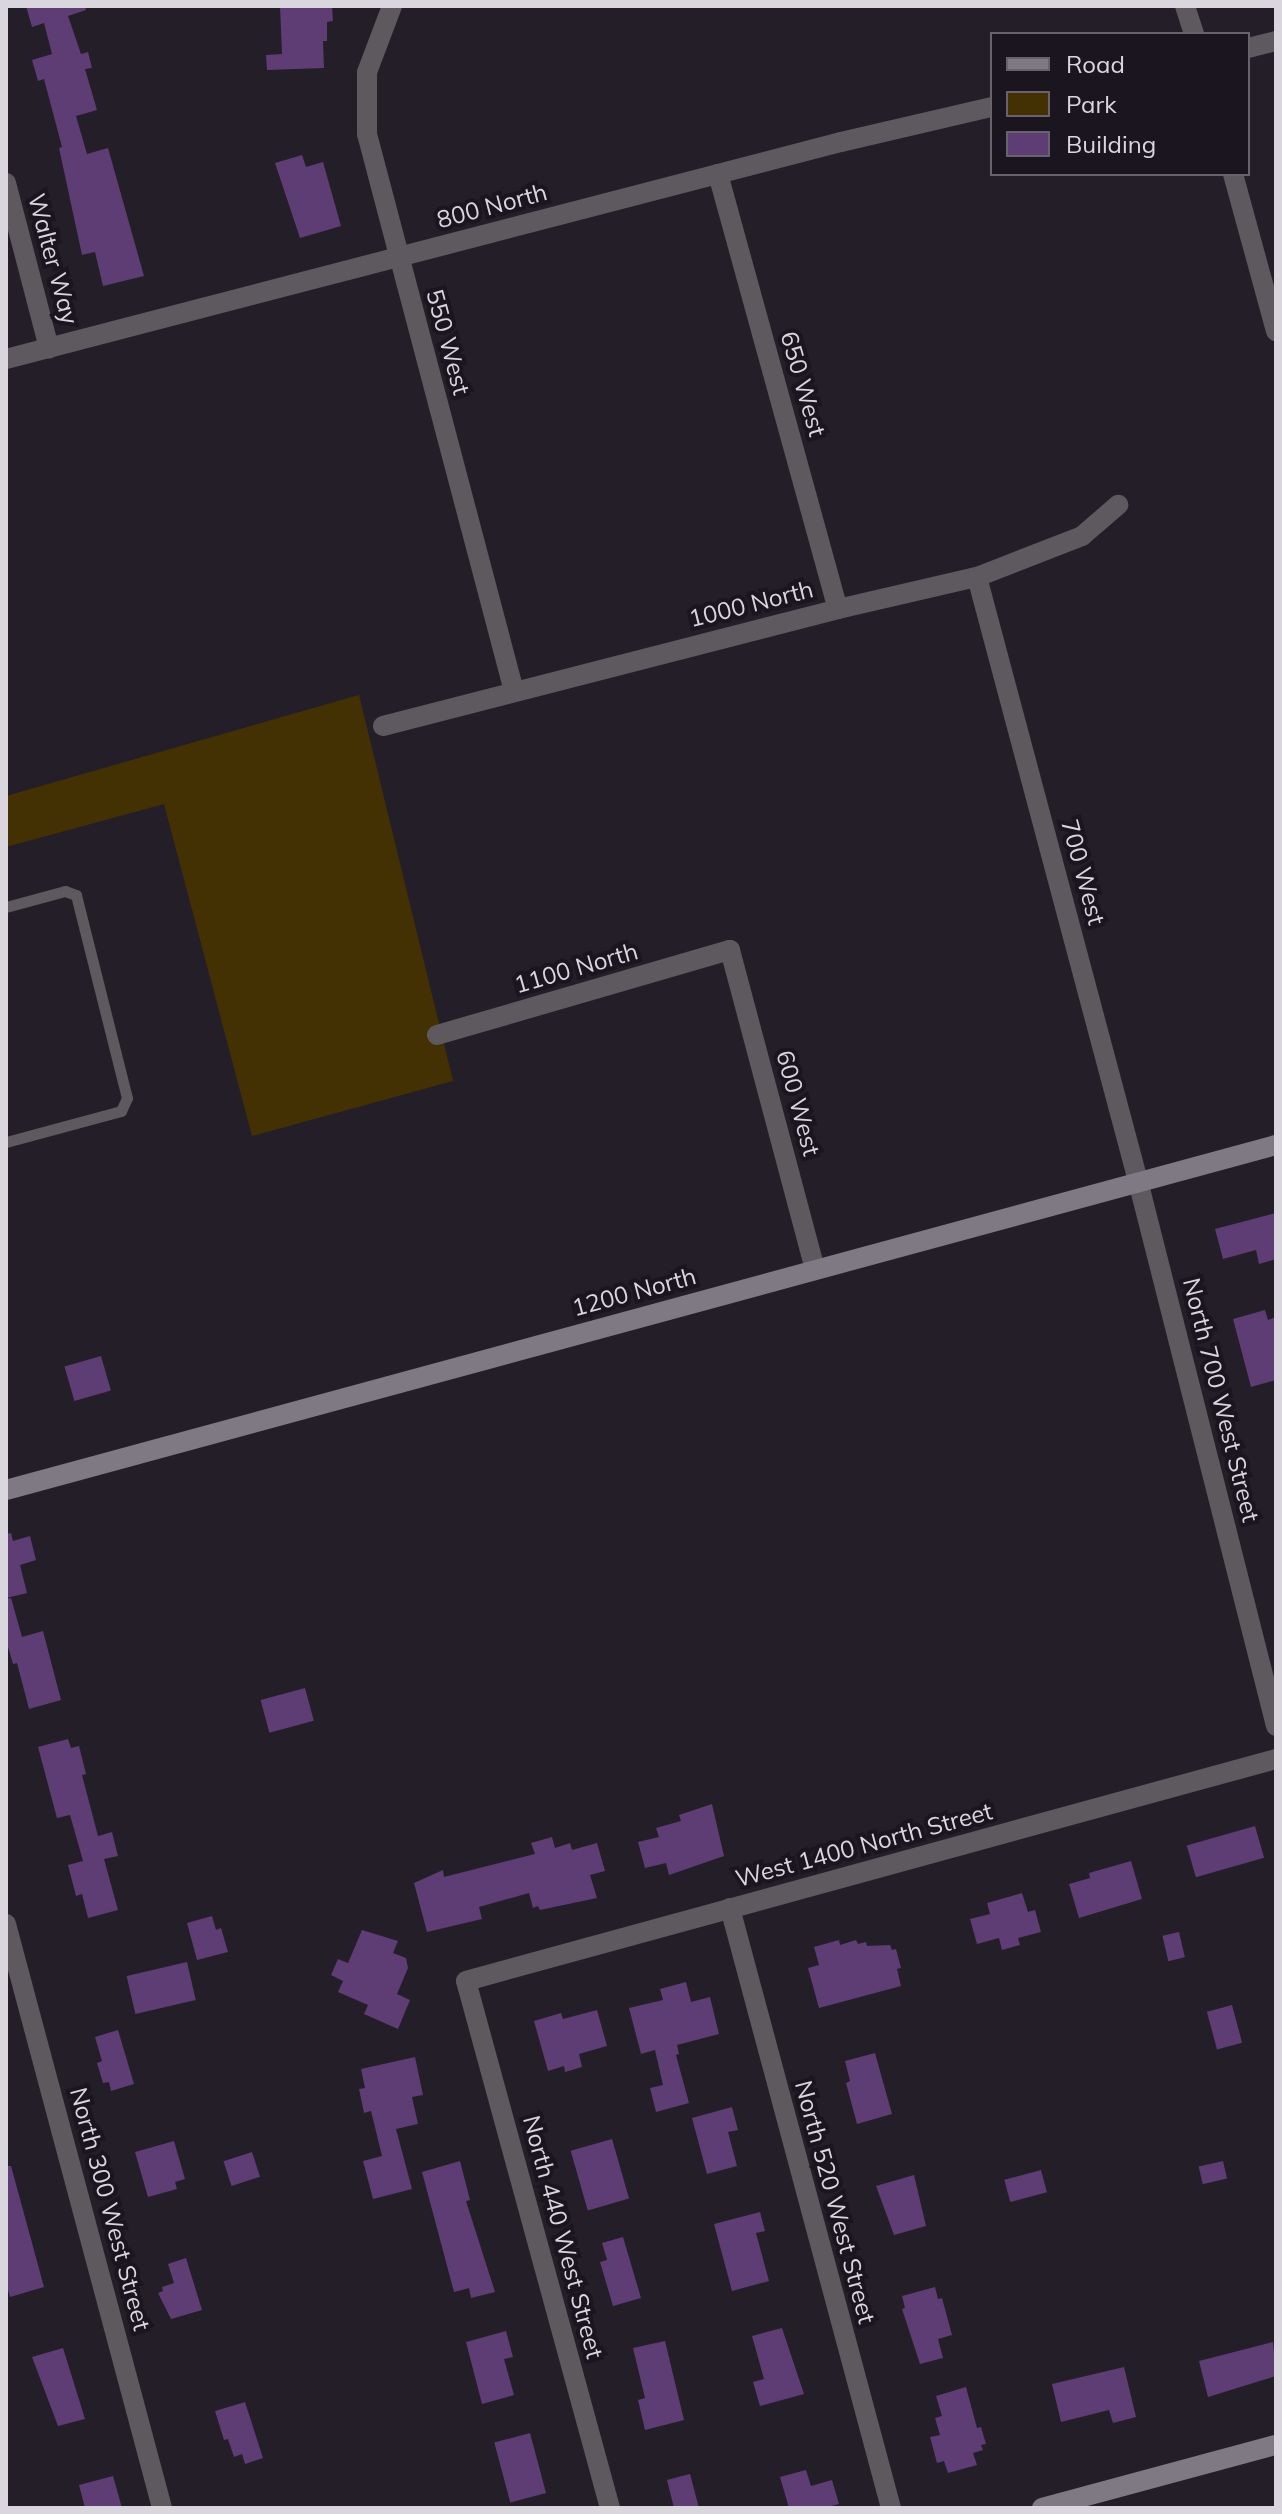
<!DOCTYPE html>
<html>
<head>
<meta charset="utf-8">
<style>
  body { margin:0 }
  #map { position:relative; width:1282px; height:2514px; overflow:hidden; background:#241e29; font-family:Mulish,sans-serif }
  div>[style] { position:absolute }
  [style*='--x'] { left:calc(var(--x)*1px); top:calc(var(--y)*1px); width:calc(var(--w)*1px); rotate:calc(var(--a)*1deg) }
  .green>* { inset:0; background:#443103 }
  .building>* { inset:0; background:#5d3d73; transform-origin:0 0 }
  .lane>* { height:11px; margin:-5.5px; padding:0 5.5px; transform-origin:5.5px; border-radius:5.5px; background:#5d595f }
  .street>* { height:20px; margin:-10px; padding:0 10px; transform-origin:10px; border-radius:10px; background:#5d595f }
  .secondary>* { height:20px; margin:-10px; padding:0 10px; transform-origin:10px; border-radius:10px; background:#7e7982 }
  span { translate:-50% -50%; white-space:nowrap; text-align:center; line-height:1.15; -webkit-text-stroke:8px #1b151f; paint-order:stroke }
  .street-label { font-size:24px; color:#dad6de }
  .frame { position:absolute; inset:0; border:8px solid #dad6de; pointer-events:none }
  .legend { position:absolute; left:990px; top:32px; width:260px; height:144px; box-sizing:border-box; background:#1b151f; border:2px solid #67626b; margin:0; padding:10px 14px; list-style:none; font-size:24px; color:#dad6de }
  .legend li { display:flex; align-items:center; gap:16px; height:40px }
  .legend b { width:40px; border:2px solid #67626b }
</style>
</head>
<body>
<div id="map">
  <div class="green">
    <i style="clip-path:polygon(359px 695px,453px 1081px,252px 1136px,164px 804px,6px 847px,6px 796px)"></i>
  </div>
  <div class="building">
    <i style="clip-path:polygon(26px 6px,85px 6px,86px 10px,68px 16px,81px 54px,88px 52px,92px 68px,85px 69px,97px 110px,76px 116px,87px 154px,108px 148px,144px 276px,103px 286px,95px 252px,82px 255px,59px 148px,62px 147px,44px 79px,38px 81px,32px 60px,52px 54px,44px 23px,32px 27px)"></i>
    <i style="clip-path:polygon(280px 6px,332px 6px,333px 21px,327px 22px,327px 41px,323px 41px,324px 68px,267px 70px,266px 55px,282px 54px)"></i>
    <i style="clip-path:polygon(302px 155px,306px 167px,323px 162px,341px 226px,300px 238px,275px 163px)"></i>
    <i style="clip-path:polygon(1276px 1213px,1276px 1259px,1259px 1264px,1256px 1250px,1223px 1259px,1215px 1229px)"></i>
    <i style="clip-path:polygon(1265px 1310px,1268px 1320px,1276px 1317px,1276px 1380px,1251px 1387px,1233px 1319px)"></i>
    <i style="left:101px;top:1356px;width:36px;height:38px;rotate:74deg"></i>
    <i style="clip-path:polygon(11px 1533px,13px 1541px,30px 1536px,36px 1560px,20px 1565px,27px 1593px,6px 1598px,6px 1534px)"></i>
    <i style="clip-path:polygon(11px 1598px,22px 1637px,43px 1631px,61px 1700px,29px 1709px,17px 1663px,13px 1664px,6px 1640px,6px 1599px)"></i>
    <i style="left:305px;top:1688px;width:34px;height:46px;rotate:75deg"></i>
    <i style="clip-path:polygon(68px 1739px,71px 1748px,79px 1746px,86px 1774px,82px 1775px,98px 1836px,112px 1832px,118px 1856px,104px 1859px,118px 1910px,88px 1918px,82px 1894px,76px 1896px,68px 1865px,83px 1861px,70px 1815px,57px 1818px,38px 1747px)"></i>
    <i style="clip-path:polygon(712px 1804px,724px 1856px,669px 1875px,666px 1863px,645px 1868px,638px 1842px,659px 1837px,656px 1828px,681px 1821px,679px 1815px)"></i>
    <i style="left:1255px;top:1826px;width:33px;height:71px;rotate:74deg"></i>
    <i style="clip-path:polygon(552px 1837px,555px 1848px,570px 1843px,572px 1850px,597px 1843px,605px 1871px,590px 1875px,597px 1898px,540px 1910px,538px 1906px,533px 1908px,529px 1893px,479px 1907px,482px 1919px,427px 1932px,414px 1883px,443px 1870px,444px 1877px,535px 1854px,531px 1843px)"></i>
    <i style="clip-path:polygon(1131px 1861px,1142px 1899px,1079px 1918px,1069px 1884px,1090px 1878px,1089px 1873px)"></i>
    <i style="clip-path:polygon(1022px 1893px,1028px 1912px,1035px 1910px,1041px 1932px,1018px 1938px,1020px 1945px,1002px 1950px,999px 1938px,977px 1944px,970px 1919px,990px 1914px,987px 1903px)"></i>
    <i style="clip-path:polygon(212px 1916px,216px 1930px,221px 1928px,228px 1952px,197px 1960px,187px 1923px)"></i>
    <i style="clip-path:polygon(362px 1930px,398px 1941px,393px 1953px,406px 1958px,408px 1968px,397px 1994px,410px 2000px,398px 2029px,364px 2014px,368px 2005px,338px 1992px,343px 1981px,331px 1975px,338px 1959px,348px 1963px)"></i>
    <i style="left:1179px;top:1932px;width:26px;height:17px;rotate:77deg"></i>
    <i style="clip-path:polygon(839px 1940px,840px 1945px,856px 1940px,858px 1944px,866px 1942px,867px 1946px,890px 1945px,892px 1950px,896px 1949px,901px 1968px,897px 1969px,901px 1986px,819px 2008px,808px 1968px,819px 1965px,814px 1947px)"></i>
    <i style="left:187px;top:1962px;width:39px;height:62px;rotate:77deg"></i>
    <i style="clip-path:polygon(686px 1982px,691px 2002px,710px 1997px,719px 2034px,677px 2045px,679px 2054px,676px 2055px,689px 2103px,656px 2112px,650px 2088px,663px 2085px,655px 2050px,641px 2054px,629px 2008px,663px 2000px,660px 1989px)"></i>
    <i style="left:1232px;top:2005px;width:39px;height:26px;rotate:75deg"></i>
    <i style="clip-path:polygon(597px 2010px,607px 2046px,579px 2054px,582px 2067px,565px 2072px,564px 2066px,548px 2071px,534px 2021px,561px 2013px,563px 2019px)"></i>
    <i style="clip-path:polygon(118px 2030px,134px 2084px,111px 2091px,109px 2082px,103px 2083px,97px 2063px,102px 2061px,95px 2037px)"></i>
    <i style="clip-path:polygon(875px 2053px,892px 2114px,857px 2124px,846px 2083px,850px 2081px,845px 2061px)"></i>
    <i style="clip-path:polygon(415px 2057px,423px 2095px,412px 2097px,418px 2124px,396px 2129px,412px 2189px,373px 2199px,363px 2161px,382px 2156px,371px 2111px,364px 2113px,359px 2089px,365px 2088px,361px 2069px)"></i>
    <i style="clip-path:polygon(732px 2107px,738px 2130px,728px 2132px,737px 2166px,707px 2174px,692px 2118px)"></i>
    <i style="left:612px;top:2139px;width:62px;height:43px;rotate:74deg"></i>
    <i style="clip-path:polygon(174px 2141px,185px 2179px,175px 2182px,177px 2189px,148px 2197px,135px 2152px)"></i>
    <i style="left:252px;top:2152px;width:26px;height:30px;rotate:72deg"></i>
    <i style="clip-path:polygon(460px 2161px,470px 2200px,466px 2201px,495px 2292px,471px 2298px,469px 2288px,454px 2292px,422px 2172px)"></i>
    <i style="left:1223px;top:2161px;width:18px;height:25px;rotate:77deg"></i>
    <i style="clip-path:polygon(6px 2166px,11px 2166px,44px 2287px,10px 2297px,6px 2283px)"></i>
    <i style="left:1041px;top:2170px;width:23px;height:38px;rotate:75deg"></i>
    <i style="clip-path:polygon(914px 2175px,926px 2226px,894px 2235px,876px 2186px)"></i>
    <i style="clip-path:polygon(760px 2212px,765px 2231px,756px 2233px,769px 2281px,732px 2291px,714px 2224px)"></i>
    <i style="clip-path:polygon(623px 2237px,641px 2298px,613px 2306px,600px 2262px,607px 2260px,602px 2243px)"></i>
    <i style="clip-path:polygon(186px 2258px,202px 2310px,171px 2319px,158px 2293px,163px 2291px,162px 2287px,174px 2283px,168px 2264px)"></i>
    <i style="clip-path:polygon(935px 2287px,938px 2299px,942px 2298px,952px 2335px,938px 2339px,943px 2358px,920px 2364px,902px 2309px,905px 2308px,902px 2296px)"></i>
    <i style="clip-path:polygon(782px 2328px,804px 2394px,760px 2406px,753px 2382px,764px 2379px,752px 2336px)"></i>
    <i style="clip-path:polygon(506px 2331px,513px 2357px,504px 2359px,514px 2395px,482px 2404px,466px 2342px)"></i>
    <i style="clip-path:polygon(665px 2341px,684px 2420px,645px 2430px,638px 2400px,645px 2398px,633px 2348px)"></i>
    <i style="clip-path:polygon(1273px 2342px,1276px 2376px,1208px 2397px,1199px 2361px)"></i>
    <i style="clip-path:polygon(63px 2348px,85px 2419px,58px 2426px,32px 2357px)"></i>
    <i style="clip-path:polygon(1124px 2367px,1136px 2417px,1113px 2423px,1109px 2410px,1061px 2422px,1052px 2384px)"></i>
    <i style="clip-path:polygon(966px 2387px,977px 2428px,981px 2427px,986px 2444px,981px 2445px,983px 2450px,973px 2453px,977px 2465px,948px 2473px,944px 2461px,937px 2463px,930px 2437px,940px 2435px,935px 2418px,942px 2416px,936px 2396px)"></i>
    <i style="clip-path:polygon(245px 2402px,263px 2458px,245px 2464px,242px 2454px,234px 2457px,228px 2439px,224px 2440px,215px 2411px)"></i>
    <i style="left:530px;top:2433px;width:62px;height:37px;rotate:75deg"></i>
    <i style="clip-path:polygon(806px 2470px,811px 2486px,832px 2480px,839px 2504px,824px 2508px,789px 2508px,780px 2477px)"></i>
    <i style="clip-path:polygon(690px 2474px,699px 2508px,674px 2508px,667px 2480px)"></i>
    <i style="clip-path:polygon(113px 2476px,122px 2508px,85px 2508px,79px 2485px)"></i>
  </div>
  <div class="lane">
    <i style="--x:6;--y:907;--w:61;--a:-15.2"></i>
    <i style="--x:65;--y:891;--w:12;--a:20"></i>
    <i style="--x:76;--y:895;--w:209;--a:75.9"></i>
    <i style="--x:127;--y:1098;--w:14;--a:115"></i>
    <i style="--x:121;--y:1111;--w:119;--a:164.9"></i>
  </div>
  <div class="street">
    <i style="--x:392;--y:6;--w:71;--a:110.7"></i>
    <i style="--x:367;--y:72;--w:62;--a:90"></i>
    <i style="--x:367;--y:134;--w:576;--a:75.22"></i>
    <i style="--x:1185;--y:6;--w:29;--a:72"></i>
    <i style="--x:1248;--y:48;--w:29;--a:-14"></i>
    <i style="--x:718;--y:174;--w:451;--a:74.6"></i>
    <i style="--x:1233;--y:174;--w:163;--a:74.7"></i>
    <i style="--x:6;--y:183;--w:171;--a:75.4"></i>
    <i style="--x:6;--y:359;--w:863;--a:-14.57"></i>
    <i style="--x:841;--y:142;--w:155;--a:-13.1"></i>
    <i style="--x:977;--y:577;--w:625;--a:75.07"></i>
    <i style="--x:1138;--y:1181;--w:562;--a:75.79"></i>
    <i style="--x:383;--y:726;--w:470;--a:-14.4"></i>
    <i style="--x:838;--y:609;--w:143;--a:-13"></i>
    <i style="--x:977;--y:577;--w:113;--a:-21.3"></i>
    <i style="--x:1082;--y:536;--w:48;--a:-40.7"></i>
    <i style="--x:437;--y:1035;--w:305;--a:-16.2"></i>
    <i style="--x:730;--y:950;--w:330;--a:75.1"></i>
    <i style="--x:730;--y:1908;--w:621;--a:74.98"></i>
    <i style="--x:6;--y:1924;--w:604;--a:75.04"></i>
    <i style="--x:610;--y:2508;--w:546;--a:-105.28"></i>
    <i style="--x:466;--y:1981;--w:840;--a:-15.33"></i>
  </div>
  <div class="secondary">
    <i style="--x:6;--y:1490;--w:1316;--a:-15.2"></i>
    <i style="--x:1042;--y:2508;--w:242;--a:-15.1"></i>
  </div>
  <div class="street-label">
    <span style="left:492px;top:206px;rotate:-15deg">800 North</span>
    <span style="left:53px;top:259px;rotate:75deg">Walter Way</span>
    <span style="left:448px;top:342px;rotate:75deg">550 West</span>
    <span style="left:803px;top:384px;rotate:74deg">650 West</span>
    <span style="left:751px;top:604px;rotate:-14deg">1000 North</span>
    <span style="left:1083px;top:872px;rotate:75deg">700 West</span>
    <span style="left:576px;top:968px;rotate:-16deg">1100 North</span>
    <span style="left:798px;top:1103px;rotate:75deg">600 West</span>
    <span style="left:634px;top:1292px;rotate:-15deg">1200 North</span>
    <span style="left:1221px;top:1400px;rotate:76deg">North 700 West Street</span>
    <span style="left:864px;top:1845px;rotate:-15deg">West 1400 North Street</span>
    <span style="left:835px;top:2202px;rotate:75deg">North 520 West Street</span>
    <span style="left:110px;top:2209px;rotate:75deg">North 300 West Street</span>
    <span style="left:563px;top:2237px;rotate:75deg">North 440 West Street</span>
  </div>
  <div class="frame"></div>
  <ul class="legend">
  <li><b style="height:10px;background:#7e7982"></b>Road</li>
  <li><b style="height:22px;background:#443103"></b>Park</li>
  <li><b style="height:22px;background:#5d3d73"></b>Building</li>
  </ul>
</div>
</body>
</html>
